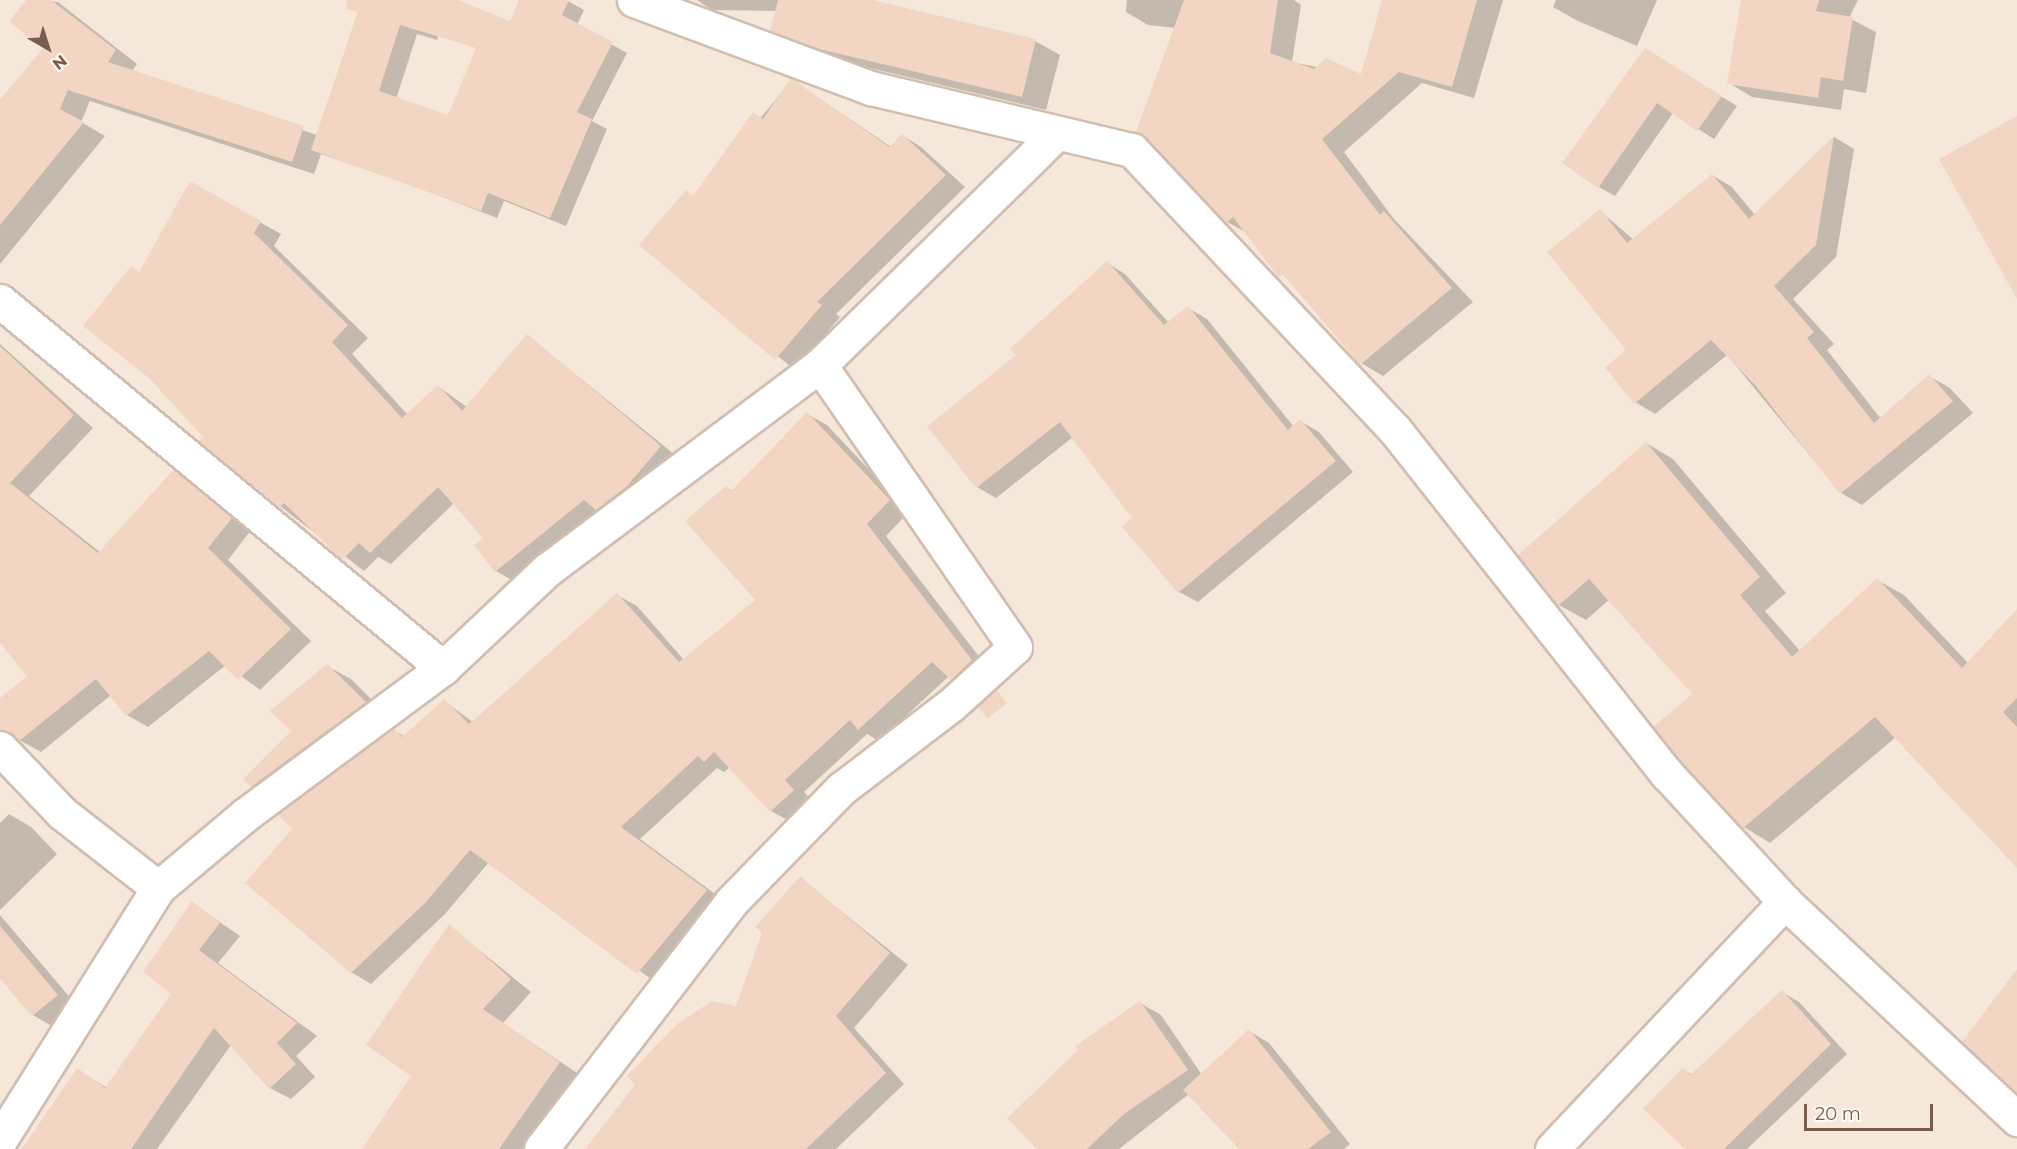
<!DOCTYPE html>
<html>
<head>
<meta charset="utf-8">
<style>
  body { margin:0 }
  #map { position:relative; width:2017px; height:1149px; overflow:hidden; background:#fdf6ec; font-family:Montserrat,sans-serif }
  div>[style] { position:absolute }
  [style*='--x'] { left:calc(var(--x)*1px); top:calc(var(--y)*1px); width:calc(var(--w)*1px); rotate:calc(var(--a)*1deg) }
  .residential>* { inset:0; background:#f5e8da; transform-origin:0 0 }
  .shadow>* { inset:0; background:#0003 }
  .building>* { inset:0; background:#f3d5c3; transform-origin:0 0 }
  .roads { filter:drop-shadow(2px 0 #d1beb0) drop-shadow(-2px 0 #d1beb0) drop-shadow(0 2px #d1beb0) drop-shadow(0 -2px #d1beb0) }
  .minor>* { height:33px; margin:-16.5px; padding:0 16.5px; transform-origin:16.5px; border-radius:16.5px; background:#fff }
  span { translate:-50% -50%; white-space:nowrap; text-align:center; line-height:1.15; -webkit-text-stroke:4.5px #fffaf3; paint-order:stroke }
  .north { position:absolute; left:18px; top:18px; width:60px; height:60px; -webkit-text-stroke:4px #fffaf3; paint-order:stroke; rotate:141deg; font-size:16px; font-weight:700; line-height:24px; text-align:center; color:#7a5c4d }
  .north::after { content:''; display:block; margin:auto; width:21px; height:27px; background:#7a5c4d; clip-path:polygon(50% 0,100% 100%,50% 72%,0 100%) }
  .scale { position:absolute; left:1804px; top:1104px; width:129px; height:27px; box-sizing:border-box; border:3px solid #7a5c4d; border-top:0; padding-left:8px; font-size:18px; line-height:21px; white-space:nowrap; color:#7a5c4d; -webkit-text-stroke:4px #fffaf3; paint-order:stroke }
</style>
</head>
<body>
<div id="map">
  <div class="residential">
    <i style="left:0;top:0;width:2017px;height:1149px"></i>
  </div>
  <div class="shadow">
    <i style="clip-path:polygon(28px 0,58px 2px,137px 64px,132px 71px,317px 135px,362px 0,450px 0,437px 40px,417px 34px,396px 99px,394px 179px,321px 154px,314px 174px,90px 101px,81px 122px,105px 136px,0 264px,0 103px,46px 48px)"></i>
    <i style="clip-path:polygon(521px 0,566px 0,584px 10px,577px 25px,627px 53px,592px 121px,607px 129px,566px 226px,504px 201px,497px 218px,435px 194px)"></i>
    <i style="clip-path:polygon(697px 0,867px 0,1035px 41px,1060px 55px,1046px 110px,853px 64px,772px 30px,777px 11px,712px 10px)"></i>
    <i style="clip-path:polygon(1127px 0,1294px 0,1301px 5px,1292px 62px,1362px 76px,1384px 0,1503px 0,1474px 98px,1422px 83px,1344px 152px,1394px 219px,1473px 302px,1383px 376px,1361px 363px,1247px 233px,1227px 222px,1137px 131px,1176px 28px,1148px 25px,1126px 12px)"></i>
    <i style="clip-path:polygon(1556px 0,1657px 0,1637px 46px,1578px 21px,1553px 7px)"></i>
    <i style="clip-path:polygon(1744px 0,1858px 0,1849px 18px,1876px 32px,1866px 93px,1844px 89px,1841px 110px,1752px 97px,1729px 83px)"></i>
    <i style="clip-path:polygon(1662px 60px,1737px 106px,1714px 139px,1673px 113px,1615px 196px,1599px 187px)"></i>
    <i style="clip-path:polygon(792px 80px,891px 147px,902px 135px,921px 147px,965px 187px,836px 314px,840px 317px,795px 370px,641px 245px,686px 192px,695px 197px)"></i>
    <i style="clip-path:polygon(1834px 137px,1854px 149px,1836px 257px,1793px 299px,1834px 344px,1827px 350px,1881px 419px,1929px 376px,1950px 388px,1973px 413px,1862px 505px,1841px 493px,1727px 355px,1655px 414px,1635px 402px,1600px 211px,1634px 240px,1712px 175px,1732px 187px,1755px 215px)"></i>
    <i style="clip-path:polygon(191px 183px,281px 234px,274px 246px,368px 338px,352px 354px,408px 415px,439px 387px,467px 407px,528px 336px,680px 459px,517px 583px,496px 571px,476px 546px,486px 538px,454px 503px,391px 564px,378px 557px,364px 571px,280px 506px,205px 437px,140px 273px)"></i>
    <i style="clip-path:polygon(1107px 263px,1125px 274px,1169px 323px,1188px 308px,1207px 319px,1294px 427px,1300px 421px,1319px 432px,1353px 472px,1198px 602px,1179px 592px,1134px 518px,1073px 437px,996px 498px,977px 487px,929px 426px,1018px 355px)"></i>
    <i style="clip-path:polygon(0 344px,93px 428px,29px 496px,101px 553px,174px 471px,251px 530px,228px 560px,311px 641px,260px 690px,226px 665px,148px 727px,127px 715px,111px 695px,41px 752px,0 729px,0 700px,29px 677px,0 641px)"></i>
    <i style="clip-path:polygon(807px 414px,827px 425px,909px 512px,886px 536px,991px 672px,972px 690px,949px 676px,879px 741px,867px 734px,804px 792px,813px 802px,791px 822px,771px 811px,730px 767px,724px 772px,717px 768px,640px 839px,726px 902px,658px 984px,489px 862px,445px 914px,371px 984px,351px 972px,393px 730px,405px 737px,444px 701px,473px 722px,617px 595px,637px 606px,684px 660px,757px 601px,726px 488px,733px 491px)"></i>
    <i style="clip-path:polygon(1646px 443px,1673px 459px,1786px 593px,1765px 611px,1800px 651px,1877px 580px,1904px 595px,1968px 663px,2017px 611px,2017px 866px,1896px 737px,1770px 843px,1744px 827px,1694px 695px,1610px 599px,1586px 620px,1559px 605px,1520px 555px)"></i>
    <i style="clip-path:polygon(327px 666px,351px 679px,388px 716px,275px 800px,252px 786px,293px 731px)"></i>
    <i style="clip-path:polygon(9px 814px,31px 827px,57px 854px,0 910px,0 823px)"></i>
    <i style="clip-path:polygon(800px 878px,908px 965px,854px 1028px,904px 1084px,836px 1149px,587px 1149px,737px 1007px)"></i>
    <i style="clip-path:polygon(192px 903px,240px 936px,218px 963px,317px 1036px,296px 1056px,315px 1077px,291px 1099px,270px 1088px,231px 1045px,157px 1149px,22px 1149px,78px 1070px,107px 1088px,173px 994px)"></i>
    <i style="clip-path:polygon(0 915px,79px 1008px,55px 1028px,33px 1015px,0 976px)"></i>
    <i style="clip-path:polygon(449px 926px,531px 992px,503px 1023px,580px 1075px,529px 1149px,387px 1149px,413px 1075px)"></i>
    <i style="clip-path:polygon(1782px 992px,1799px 1002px,1847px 1054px,1747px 1149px,1687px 1149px,1683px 1069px,1692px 1075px)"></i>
    <i style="clip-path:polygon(1140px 1003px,1161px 1015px,1202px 1075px,1249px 1031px,1269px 1043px,1350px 1144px,1344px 1149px,1241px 1149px,1189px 1094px,1119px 1149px,1039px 1149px)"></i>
  </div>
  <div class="building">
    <i style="clip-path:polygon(26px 0,51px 0,116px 50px,108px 62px,304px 126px,292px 162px,68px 90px,60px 109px,84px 122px,0 225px,0 100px,43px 48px,9px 22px)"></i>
    <i style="clip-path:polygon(evenodd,347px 0,458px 0,510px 21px,519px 0,569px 0,562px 15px,613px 42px,577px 112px,592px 119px,550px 218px,488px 193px,481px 211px,311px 150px,358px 12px,346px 9px,347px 0,400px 25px,476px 48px,448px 115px,379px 91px,400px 25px)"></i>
    <i style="clip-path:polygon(778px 0,873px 0,1036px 39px,1022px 97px,819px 49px,770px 31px)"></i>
    <i style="clip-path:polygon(1184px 0,1278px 0,1270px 53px,1314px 69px,1326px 58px,1361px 74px,1382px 0,1477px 0,1452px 87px,1399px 72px,1322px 139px,1380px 215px,1384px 211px,1452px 288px,1360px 365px,1283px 274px,1279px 278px,1233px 217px,1226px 223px,1136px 132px)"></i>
    <i style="clip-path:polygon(1741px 0,1819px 0,1816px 11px,1853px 17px,1843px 81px,1821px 77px,1818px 98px,1727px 84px)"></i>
    <i style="clip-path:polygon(1645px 48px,1722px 96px,1697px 131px,1657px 103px,1598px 188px,1562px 163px)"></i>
    <i style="clip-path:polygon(791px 78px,889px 147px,902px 134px,946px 175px,817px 302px,822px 305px,775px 360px,639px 245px,686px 190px,693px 196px,753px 112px,763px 119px)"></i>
    <i style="clip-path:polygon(2017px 116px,2017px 299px,1939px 159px)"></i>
    <i style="clip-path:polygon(1834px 136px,1816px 245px,1774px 286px,1814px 332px,1807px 338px,1874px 423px,1929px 374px,1953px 401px,1840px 494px,1755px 385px,1711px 340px,1634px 404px,1605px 367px,1626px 350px,1547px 252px,1600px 209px,1627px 243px,1712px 174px,1749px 219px)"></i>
    <i style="clip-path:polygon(190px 181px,261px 221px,254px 233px,348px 325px,332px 342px,402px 418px,438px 385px,462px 411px,527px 334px,661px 446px,627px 486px,596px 510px,584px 500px,495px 572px,474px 545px,483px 538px,438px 487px,370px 553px,359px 543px,342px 560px,284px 503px,279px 508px,199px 441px,203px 437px,149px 378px,83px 326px,131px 266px,139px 272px)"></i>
    <i style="clip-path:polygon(1107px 261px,1164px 325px,1188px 306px,1288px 430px,1300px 419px,1336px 461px,1178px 593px,1122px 527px,1132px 518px,1060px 422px,976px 488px,927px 426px,1016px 355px,1010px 349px)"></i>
    <i style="clip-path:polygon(0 346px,74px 415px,10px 483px,98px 553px,174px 469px,232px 518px,208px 548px,291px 629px,238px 680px,209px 651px,126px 716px,96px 679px,19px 741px,0 730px,0 698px,27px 676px,0 643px)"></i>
    <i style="clip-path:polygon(807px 412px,890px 500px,867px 524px,972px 660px,951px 680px,932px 662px,858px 730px,850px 720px,785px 780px,794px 790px,770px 812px,714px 752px,704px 762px,698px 756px,621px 827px,707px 890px,637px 974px,470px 850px,425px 903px,351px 973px,245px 883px,292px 829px,277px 814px,393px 728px,402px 737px,444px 699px,469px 724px,617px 593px,679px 662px,755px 600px,685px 521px,726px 486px,731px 491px)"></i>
    <i style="clip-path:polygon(1646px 442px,1760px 577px,1740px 595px,1792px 657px,1877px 578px,1962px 668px,2017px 609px,2017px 698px,2003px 712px,2017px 727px,2017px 868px,1875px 717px,1743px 828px,1681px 762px,1653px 727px,1692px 694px,1589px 579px,1558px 606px,1518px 555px)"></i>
    <i style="clip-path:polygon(327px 664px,366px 702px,251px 787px,243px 779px,291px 731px,270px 711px)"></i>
    <i style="left:996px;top:689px;width:18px;height:25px;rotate:52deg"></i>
    <i style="clip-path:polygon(800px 876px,890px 953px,836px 1016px,886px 1073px,806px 1149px,585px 1149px,635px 1085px,627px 1076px,677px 1024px,712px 1001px,736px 1006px,762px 933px,755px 927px)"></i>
    <i style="clip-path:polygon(192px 901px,220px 923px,199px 950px,297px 1023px,277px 1043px,296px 1064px,269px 1089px,214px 1028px,131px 1149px,22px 1149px,77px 1068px,105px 1088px,171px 994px,143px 972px)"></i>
    <i style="clip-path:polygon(449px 924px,511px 979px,483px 1009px,560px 1062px,499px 1149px,362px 1149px,411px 1076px,366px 1045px)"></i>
    <i style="clip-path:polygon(0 926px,58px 995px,32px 1016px,0 979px)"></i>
    <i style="clip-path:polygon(2017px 969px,2017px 1093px,1962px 1042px)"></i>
    <i style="clip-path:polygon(1782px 990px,1831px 1044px,1724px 1149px,1685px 1149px,1643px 1109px,1683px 1067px,1690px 1075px)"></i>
    <i style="clip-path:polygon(1140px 1001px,1188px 1070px,1124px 1114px,1087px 1149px,1037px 1149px,1007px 1118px,1078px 1050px,1075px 1046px)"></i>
    <i style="clip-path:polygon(1249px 1029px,1331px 1132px,1308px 1149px,1239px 1149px,1183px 1090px)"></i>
  </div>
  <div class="roads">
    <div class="minor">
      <i style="--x:634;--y:0;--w:253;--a:20.4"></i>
      <i style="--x:871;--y:88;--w:268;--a:13.4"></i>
      <i style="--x:1132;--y:150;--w:384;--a:46.8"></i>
      <i style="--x:1395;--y:430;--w:439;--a:51.7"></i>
      <i style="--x:1667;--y:774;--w:174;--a:47.3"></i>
      <i style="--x:1785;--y:902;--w:318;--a:43.1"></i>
      <i style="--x:0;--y:301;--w:575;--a:39.64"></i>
      <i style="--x:0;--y:748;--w:90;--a:46.4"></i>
      <i style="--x:62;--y:813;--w:122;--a:38"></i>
      <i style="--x:0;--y:1140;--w:297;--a:-57.9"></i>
      <i style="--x:158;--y:888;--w:114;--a:-40"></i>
      <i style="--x:245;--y:815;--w:247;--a:-36.6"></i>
      <i style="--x:443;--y:668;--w:143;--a:-43.3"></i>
      <i style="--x:547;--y:570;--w:341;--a:-36.9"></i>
      <i style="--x:541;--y:1149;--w:312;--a:-52.4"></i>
      <i style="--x:731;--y:902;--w:158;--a:-45.8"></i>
      <i style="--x:841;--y:789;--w:138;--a:-37.4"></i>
      <i style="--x:951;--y:705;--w:86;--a:-42.2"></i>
      <i style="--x:1015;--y:647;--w:343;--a:-124.7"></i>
      <i style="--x:820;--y:365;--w:332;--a:-44.4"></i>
      <i style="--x:1552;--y:1149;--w:340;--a:-46.7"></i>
    </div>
  </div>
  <div class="north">N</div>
  <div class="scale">20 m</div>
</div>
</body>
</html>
